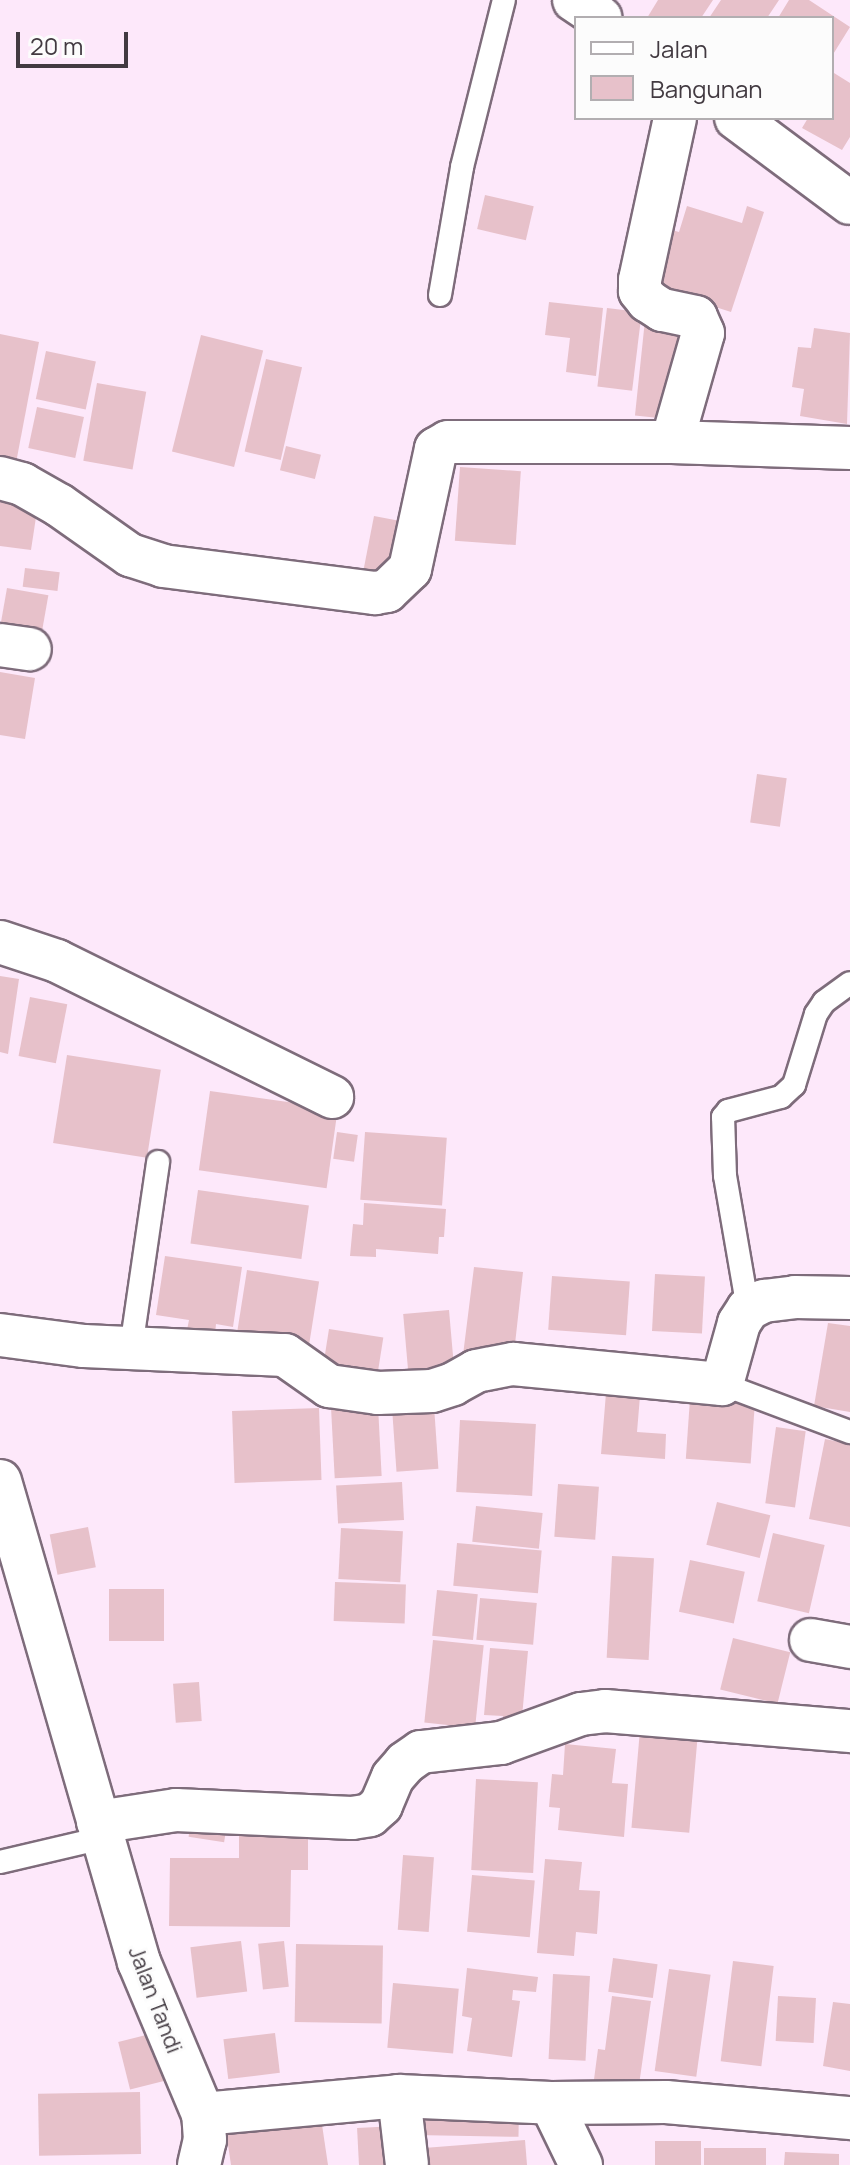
<!DOCTYPE html>
<html>
<head>
<meta charset="utf-8">
<style>
  body { margin:0 }
  #map { position:relative; width:850px; height:2165px; overflow:hidden; background:#fde8fa; font-family:Manrope,sans-serif }
  div>[style] { position:absolute }
  [style*='--x'] { left:calc(var(--x)*1px); top:calc(var(--y)*1px); width:calc(var(--w)*1px); rotate:calc(var(--a)*1deg) }
  .building>* { inset:0; background:#e7c1ca; transform-origin:0 0 }
  .roads { filter:drop-shadow(2px 0 #7e6c7b) drop-shadow(-2px 0 #7e6c7b) drop-shadow(0 2px #7e6c7b) drop-shadow(0 -2px #7e6c7b) }
  .lane>* { height:22px; margin:-11px; padding:0 11px; transform-origin:11px; border-radius:11px; background:#fff }
  .street>* { height:42px; margin:-21px; padding:0 21px; transform-origin:21px; border-radius:21px; background:#fff }
  span { translate:-50% -50%; white-space:nowrap; text-align:center; line-height:1.15; -webkit-text-stroke:6px #fcfcfc; paint-order:stroke }
  .street-label { font-size:22px; color:#423a41 }
  .legend { position:absolute; left:574px; top:16px; width:260px; height:104px; box-sizing:border-box; background:#fcfcfc; border:2px solid #b2aeb1; margin:0; padding:10px 14px; list-style:none; font-size:24px; color:#423a41 }
  .legend li { display:flex; align-items:center; gap:16px; height:40px }
  .legend b { width:40px; border:2px solid #b2aeb1 }
  .scale { position:absolute; left:16px; top:32px; width:112px; height:36px; box-sizing:border-box; border:4px solid #423a41; border-top:0; padding-left:10px; font-size:24px; line-height:28px; white-space:nowrap; color:#423a41; -webkit-text-stroke:6px #fcfcfc; paint-order:stroke }
</style>
</head>
<body>
<div id="map">
  <div class="building">
    <i style="clip-path:polygon(658px 0,713px 0,701px 18px,647px 18px)"></i>
    <i style="clip-path:polygon(721px 0,779px 0,767px 18px,709px 18px)"></i>
    <i style="clip-path:polygon(789px 0,809px 0,850px 27px,832px 56px,832px 18px,778px 18px)"></i>
    <i style="clip-path:polygon(834px 73px,850px 83px,850px 137px,842px 150px,802px 128px,808px 118px,832px 118px)"></i>
    <i style="left:485px;top:195px;width:50px;height:35px;rotate:13deg"></i>
    <i style="clip-path:polygon(687px 206px,742px 223px,747px 206px,764px 212px,731px 312px,650px 286px,668px 229px,679px 232px)"></i>
    <i style="clip-path:polygon(549px 302px,603px 308px,596px 376px,566px 372px,570px 338px,545px 335px)"></i>
    <i style="left:607px;top:308px;width:35px;height:79px;rotate:7deg"></i>
    <i style="left:645px;top:320px;width:36px;height:96px;rotate:6deg"></i>
    <i style="clip-path:polygon(814px 328px,850px 333px,847px 424px,800px 416px,804px 389px,792px 387px,798px 347px,811px 348px)"></i>
    <i style="clip-path:polygon(0 334px,39px 342px,15px 468px,0 466px)"></i>
    <i style="left:201px;top:335px;width:64px;height:120px;rotate:14deg"></i>
    <i style="left:46px;top:351px;width:51px;height:49px;rotate:12deg"></i>
    <i style="left:266px;top:359px;width:37px;height:95px;rotate:13deg"></i>
    <i style="left:97px;top:383px;width:50px;height:79px;rotate:10deg"></i>
    <i style="left:37px;top:407px;width:48px;height:42px;rotate:12deg"></i>
    <i style="left:286px;top:446px;width:36px;height:25px;rotate:14deg"></i>
    <i style="left:460px;top:467px;width:61px;height:74px;rotate:4deg"></i>
    <i style="clip-path:polygon(0 498px,38px 504px,31px 550px,0 546px)"></i>
    <i style="left:374px;top:516px;width:36px;height:54px;rotate:11deg"></i>
    <i style="left:25px;top:568px;width:35px;height:19px;rotate:7deg"></i>
    <i style="left:7px;top:588px;width:42px;height:46px;rotate:10deg"></i>
    <i style="clip-path:polygon(0 672px,35px 678px,25px 739px,0 735px)"></i>
    <i style="left:757px;top:774px;width:30px;height:49px;rotate:8deg"></i>
    <i style="clip-path:polygon(0 976px,19px 979px,8px 1054px,0 1052px)"></i>
    <i style="left:30px;top:997px;width:38px;height:60px;rotate:11deg"></i>
    <i style="left:67px;top:1055px;width:95px;height:89px;rotate:9deg"></i>
    <i style="left:210px;top:1091px;width:129px;height:80px;rotate:8deg"></i>
    <i style="left:337px;top:1132px;width:21px;height:27px;rotate:8deg"></i>
    <i style="left:365px;top:1132px;width:82px;height:68px;rotate:4deg"></i>
    <i style="left:198px;top:1190px;width:112px;height:54px;rotate:8deg"></i>
    <i style="clip-path:polygon(364px 1203px,446px 1209px,444px 1237px,439px 1237px,438px 1254px,376px 1249px,376px 1257px,350px 1256px,353px 1224px,363px 1225px)"></i>
    <i style="clip-path:polygon(165px 1256px,242px 1267px,233px 1327px,216px 1324px,215px 1334px,187px 1330px,189px 1320px,156px 1315px)"></i>
    <i style="clip-path:polygon(474px 1267px,523px 1272px,515px 1344px,501px 1343px,498px 1359px,463px 1355px)"></i>
    <i style="left:247px;top:1270px;width:73px;height:64px;rotate:9deg"></i>
    <i style="left:655px;top:1274px;width:50px;height:57px;rotate:3deg"></i>
    <i style="left:552px;top:1276px;width:78px;height:54px;rotate:4deg"></i>
    <i style="left:449px;top:1310px;width:63px;height:46px;rotate:85deg"></i>
    <i style="clip-path:polygon(828px 1323px,850px 1326px,850px 1412px,814px 1406px)"></i>
    <i style="left:329px;top:1329px;width:55px;height:51px;rotate:9deg"></i>
    <i style="clip-path:polygon(606px 1393px,640px 1396px,637px 1432px,666px 1434px,665px 1459px,601px 1454px)"></i>
    <i style="left:690px;top:1399px;width:65px;height:60px;rotate:4deg"></i>
    <i style="left:378px;top:1406px;width:70px;height:47px;rotate:87deg"></i>
    <i style="left:434px;top:1406px;width:63px;height:42px;rotate:86deg"></i>
    <i style="left:319px;top:1408px;width:72px;height:87px;rotate:88deg"></i>
    <i style="left:460px;top:1420px;width:76px;height:72px;rotate:3deg"></i>
    <i style="left:776px;top:1427px;width:30px;height:77px;rotate:8deg"></i>
    <i style="clip-path:polygon(825px 1439px,850px 1444px,850px 1527px,809px 1519px)"></i>
    <i style="left:402px;top:1482px;width:38px;height:66px;rotate:87deg"></i>
    <i style="left:558px;top:1484px;width:41px;height:53px;rotate:4deg"></i>
    <i style="left:717px;top:1502px;width:55px;height:44px;rotate:14deg"></i>
    <i style="left:476px;top:1506px;width:67px;height:36px;rotate:6deg"></i>
    <i style="left:88px;top:1527px;width:41px;height:39px;rotate:79deg"></i>
    <i style="left:341px;top:1528px;width:62px;height:51px;rotate:3deg"></i>
    <i style="left:773px;top:1533px;width:53px;height:70px;rotate:13deg"></i>
    <i style="left:457px;top:1543px;width:85px;height:43px;rotate:5deg"></i>
    <i style="left:612px;top:1556px;width:42px;height:102px;rotate:3deg"></i>
    <i style="left:690px;top:1560px;width:56px;height:53px;rotate:12deg"></i>
    <i style="left:335px;top:1582px;width:71px;height:39px;rotate:2deg"></i>
    <i style="left:164px;top:1589px;width:52px;height:55px;rotate:90deg"></i>
    <i style="left:437px;top:1590px;width:41px;height:46px;rotate:6deg"></i>
    <i style="left:480px;top:1598px;width:57px;height:42px;rotate:5deg"></i>
    <i style="left:733px;top:1638px;width:59px;height:53px;rotate:14deg"></i>
    <i style="left:433px;top:1640px;width:51px;height:83px;rotate:6deg"></i>
    <i style="clip-path:polygon(490px 1648px,528px 1651px,521px 1728px,503px 1726px,503px 1716px,484px 1715px)"></i>
    <i style="left:199px;top:1682px;width:39px;height:26px;rotate:86deg"></i>
    <i style="left:640px;top:1730px;width:58px;height:98px;rotate:5deg"></i>
    <i style="clip-path:polygon(565px 1744px,616px 1749px,612px 1783px,628px 1784px,624px 1837px,558px 1830px,560px 1808px,549px 1807px,552px 1774px,563px 1775px)"></i>
    <i style="left:476px;top:1779px;width:62px;height:91px;rotate:3deg"></i>
    <i style="left:192px;top:1815px;width:36px;height:22px;rotate:9deg"></i>
    <i style="clip-path:polygon(239px 1821px,308px 1822px,308px 1870px,291px 1870px,290px 1927px,169px 1926px,170px 1858px,239px 1858px)"></i>
    <i style="left:403px;top:1855px;width:31px;height:75px;rotate:4deg"></i>
    <i style="clip-path:polygon(545px 1859px,582px 1862px,579px 1890px,600px 1891px,597px 1934px,576px 1932px,574px 1956px,537px 1953px)"></i>
    <i style="left:472px;top:1875px;width:63px;height:57px;rotate:5deg"></i>
    <i style="left:241px;top:1941px;width:51px;height:51px;rotate:83deg"></i>
    <i style="left:284px;top:1941px;width:46px;height:26px;rotate:84deg"></i>
    <i style="left:296px;top:1944px;width:87px;height:78px;rotate:1deg"></i>
    <i style="left:613px;top:1958px;width:45px;height:34px;rotate:8deg"></i>
    <i style="left:733px;top:1961px;width:41px;height:101px;rotate:7deg"></i>
    <i style="clip-path:polygon(467px 1968px,538px 1977px,536px 1992px,513px 1990px,512px 2000px,520px 2001px,512px 2057px,467px 2051px,472px 2018px,462px 2016px)"></i>
    <i style="left:669px;top:1969px;width:42px;height:103px;rotate:8deg"></i>
    <i style="left:553px;top:1974px;width:37px;height:85px;rotate:3deg"></i>
    <i style="left:393px;top:1983px;width:66px;height:65px;rotate:5deg"></i>
    <i style="clip-path:polygon(612px 1996px,651px 2001px,638px 2092px,593px 2087px,598px 2049px,605px 2050px)"></i>
    <i style="left:778px;top:1996px;width:38px;height:45px;rotate:3deg"></i>
    <i style="clip-path:polygon(833px 2002px,850px 2004px,850px 2071px,823px 2066px)"></i>
    <i style="left:158px;top:2032px;width:49px;height:41px;rotate:76deg"></i>
    <i style="left:275px;top:2033px;width:40px;height:52px;rotate:83deg"></i>
    <i style="left:140px;top:2092px;width:62px;height:102px;rotate:89deg"></i>
    <i style="left:415px;top:2107px;width:104px;height:28px;rotate:1deg"></i>
    <i style="clip-path:polygon(321px 2118px,328px 2165px,231px 2165px,226px 2131px)"></i>
    <i style="left:397px;top:2126px;width:39px;height:40px;rotate:87deg"></i>
    <i style="clip-path:polygon(525px 2140px,527px 2165px,426px 2165px,424px 2148px)"></i>
    <i style="left:655px;top:2141px;width:46px;height:24px"></i>
    <i style="left:766px;top:2148px;width:17px;height:62px;rotate:90deg"></i>
    <i style="clip-path:polygon(785px 2152px,839px 2154px,839px 2165px,784px 2165px)"></i>
  </div>
  <div class="roads">
    <div class="lane">
      <i style="--x:440;--y:295;--w:130;--a:-80.2"></i>
      <i style="--x:462;--y:167;--w:172;--a:-75.9"></i>
      <i style="--x:748;--y:1309;--w:135;--a:-99.8"></i>
      <i style="--x:725;--y:1176;--w:59;--a:-91.9"></i>
      <i style="--x:723;--y:1117;--w:8;--a:-50"></i>
      <i style="--x:728;--y:1111;--w:55;--a:-14.8"></i>
      <i style="--x:781;--y:1097;--w:18;--a:-43"></i>
      <i style="--x:794;--y:1085;--w:74;--a:-72.8"></i>
      <i style="--x:816;--y:1014;--w:14;--a:-56"></i>
      <i style="--x:824;--y:1002;--w:32;--a:-36"></i>
      <i style="--x:131;--y:1348;--w:188;--a:-81.7"></i>
      <i style="--x:722;--y:1384;--w:137;--a:20.6"></i>
      <i style="--x:0;--y:1862;--w:105;--a:-13.2"></i>
    </div>
    <div class="street">
      <i style="--x:574;--y:0;--w:32;--a:34"></i>
      <i style="--x:736;--y:118;--w:142;--a:36.7"></i>
      <i style="--x:672;--y:442;--w:113;--a:-74.1"></i>
      <i style="--x:703;--y:333;--w:17;--a:-114"></i>
      <i style="--x:696;--y:317;--w:35;--a:-168"></i>
      <i style="--x:662;--y:310;--w:17;--a:-147"></i>
      <i style="--x:648;--y:301;--w:13;--a:-129"></i>
      <i style="--x:640;--y:291;--w:11;--a:-90"></i>
      <i style="--x:640;--y:280;--w:166;--a:-77.8"></i>
      <i style="--x:0;--y:478;--w:23;--a:15"></i>
      <i style="--x:22;--y:484;--w:43;--a:29.6"></i>
      <i style="--x:59;--y:505;--w:87;--a:35.2"></i>
      <i style="--x:130;--y:555;--w:35;--a:18"></i>
      <i style="--x:163;--y:566;--w:214;--a:7.3"></i>
      <i style="--x:375;--y:593;--w:12;--a:-9"></i>
      <i style="--x:387;--y:591;--w:32;--a:-44"></i>
      <i style="--x:410;--y:569;--w:123;--a:-77.8"></i>
      <i style="--x:436;--y:449;--w:14;--a:-30"></i>
      <i style="--x:448;--y:442;--w:224;--a:0"></i>
      <i style="--x:672;--y:442;--w:178;--a:1.9"></i>
      <i style="--x:0;--y:645;--w:30;--a:8"></i>
      <i style="--x:0;--y:942;--w:60;--a:18.4"></i>
      <i style="--x:57;--y:961;--w:307;--a:26.3"></i>
      <i style="--x:0;--y:1335;--w:85;--a:7.5"></i>
      <i style="--x:84;--y:1346;--w:201;--a:2.6"></i>
      <i style="--x:285;--y:1355;--w:54;--a:35.2"></i>
      <i style="--x:329;--y:1386;--w:49;--a:8.1"></i>
      <i style="--x:378;--y:1393;--w:54;--a:-2.1"></i>
      <i style="--x:432;--y:1391;--w:22;--a:-18"></i>
      <i style="--x:453;--y:1384;--w:26;--a:-29"></i>
      <i style="--x:476;--y:1371;--w:38;--a:-11"></i>
      <i style="--x:513;--y:1364;--w:210;--a:5.5"></i>
      <i style="--x:722;--y:1384;--w:63;--a:-74.4"></i>
      <i style="--x:739;--y:1323;--w:17;--a:-57"></i>
      <i style="--x:748;--y:1309;--w:18;--a:-27"></i>
      <i style="--x:764;--y:1301;--w:31;--a:-7"></i>
      <i style="--x:795;--y:1297;--w:55;--a:1"></i>
      <i style="--x:0;--y:1481;--w:501;--a:73.88"></i>
      <i style="--x:139;--y:1962;--w:165;--a:67.2"></i>
      <i style="--x:203;--y:2114;--w:197;--a:-5.2"></i>
      <i style="--x:399;--y:2096;--w:152;--a:2.6"></i>
      <i style="--x:551;--y:2103;--w:69;--a:64.2"></i>
      <i style="--x:811;--y:1640;--w:40;--a:10"></i>
      <i style="--x:98;--y:1822;--w:79;--a:-8.7"></i>
      <i style="--x:176;--y:1810;--w:176;--a:2.6"></i>
      <i style="--x:352;--y:1818;--w:18;--a:-9"></i>
      <i style="--x:370;--y:1815;--w:15;--a:-42"></i>
      <i style="--x:381;--y:1805;--w:30;--a:-67"></i>
      <i style="--x:393;--y:1777;--w:18;--a:-49"></i>
      <i style="--x:405;--y:1763;--w:19;--a:-35"></i>
      <i style="--x:421;--y:1752;--w:81;--a:-6.4"></i>
      <i style="--x:501;--y:1743;--w:85;--a:-19.9"></i>
      <i style="--x:581;--y:1714;--w:24;--a:-7"></i>
      <i style="--x:605;--y:1711;--w:246;--a:4.7"></i>
      <i style="--x:399;--y:2096;--w:69;--a:83.4"></i>
      <i style="--x:551;--y:2103;--w:115;--a:-0.5"></i>
      <i style="--x:666;--y:2102;--w:185;--a:5"></i>
      <i style="--x:199;--y:2165;--w:26;--a:-77"></i>
      <i style="--x:205;--y:2140;--w:26;--a:-94"></i>
    </div>
  </div>
  <div class="street-label">
    <span style="left:155px;top:2000px;rotate:69deg">Jalan Tandi</span>
  </div>
  <ul class="legend">
  <li><b style="height:10px;background:#fff"></b>Jalan</li>
  <li><b style="height:22px;background:#e7c1ca"></b>Bangunan</li>
  </ul>
  <div class="scale">20 m</div>
</div>
</body>
</html>
